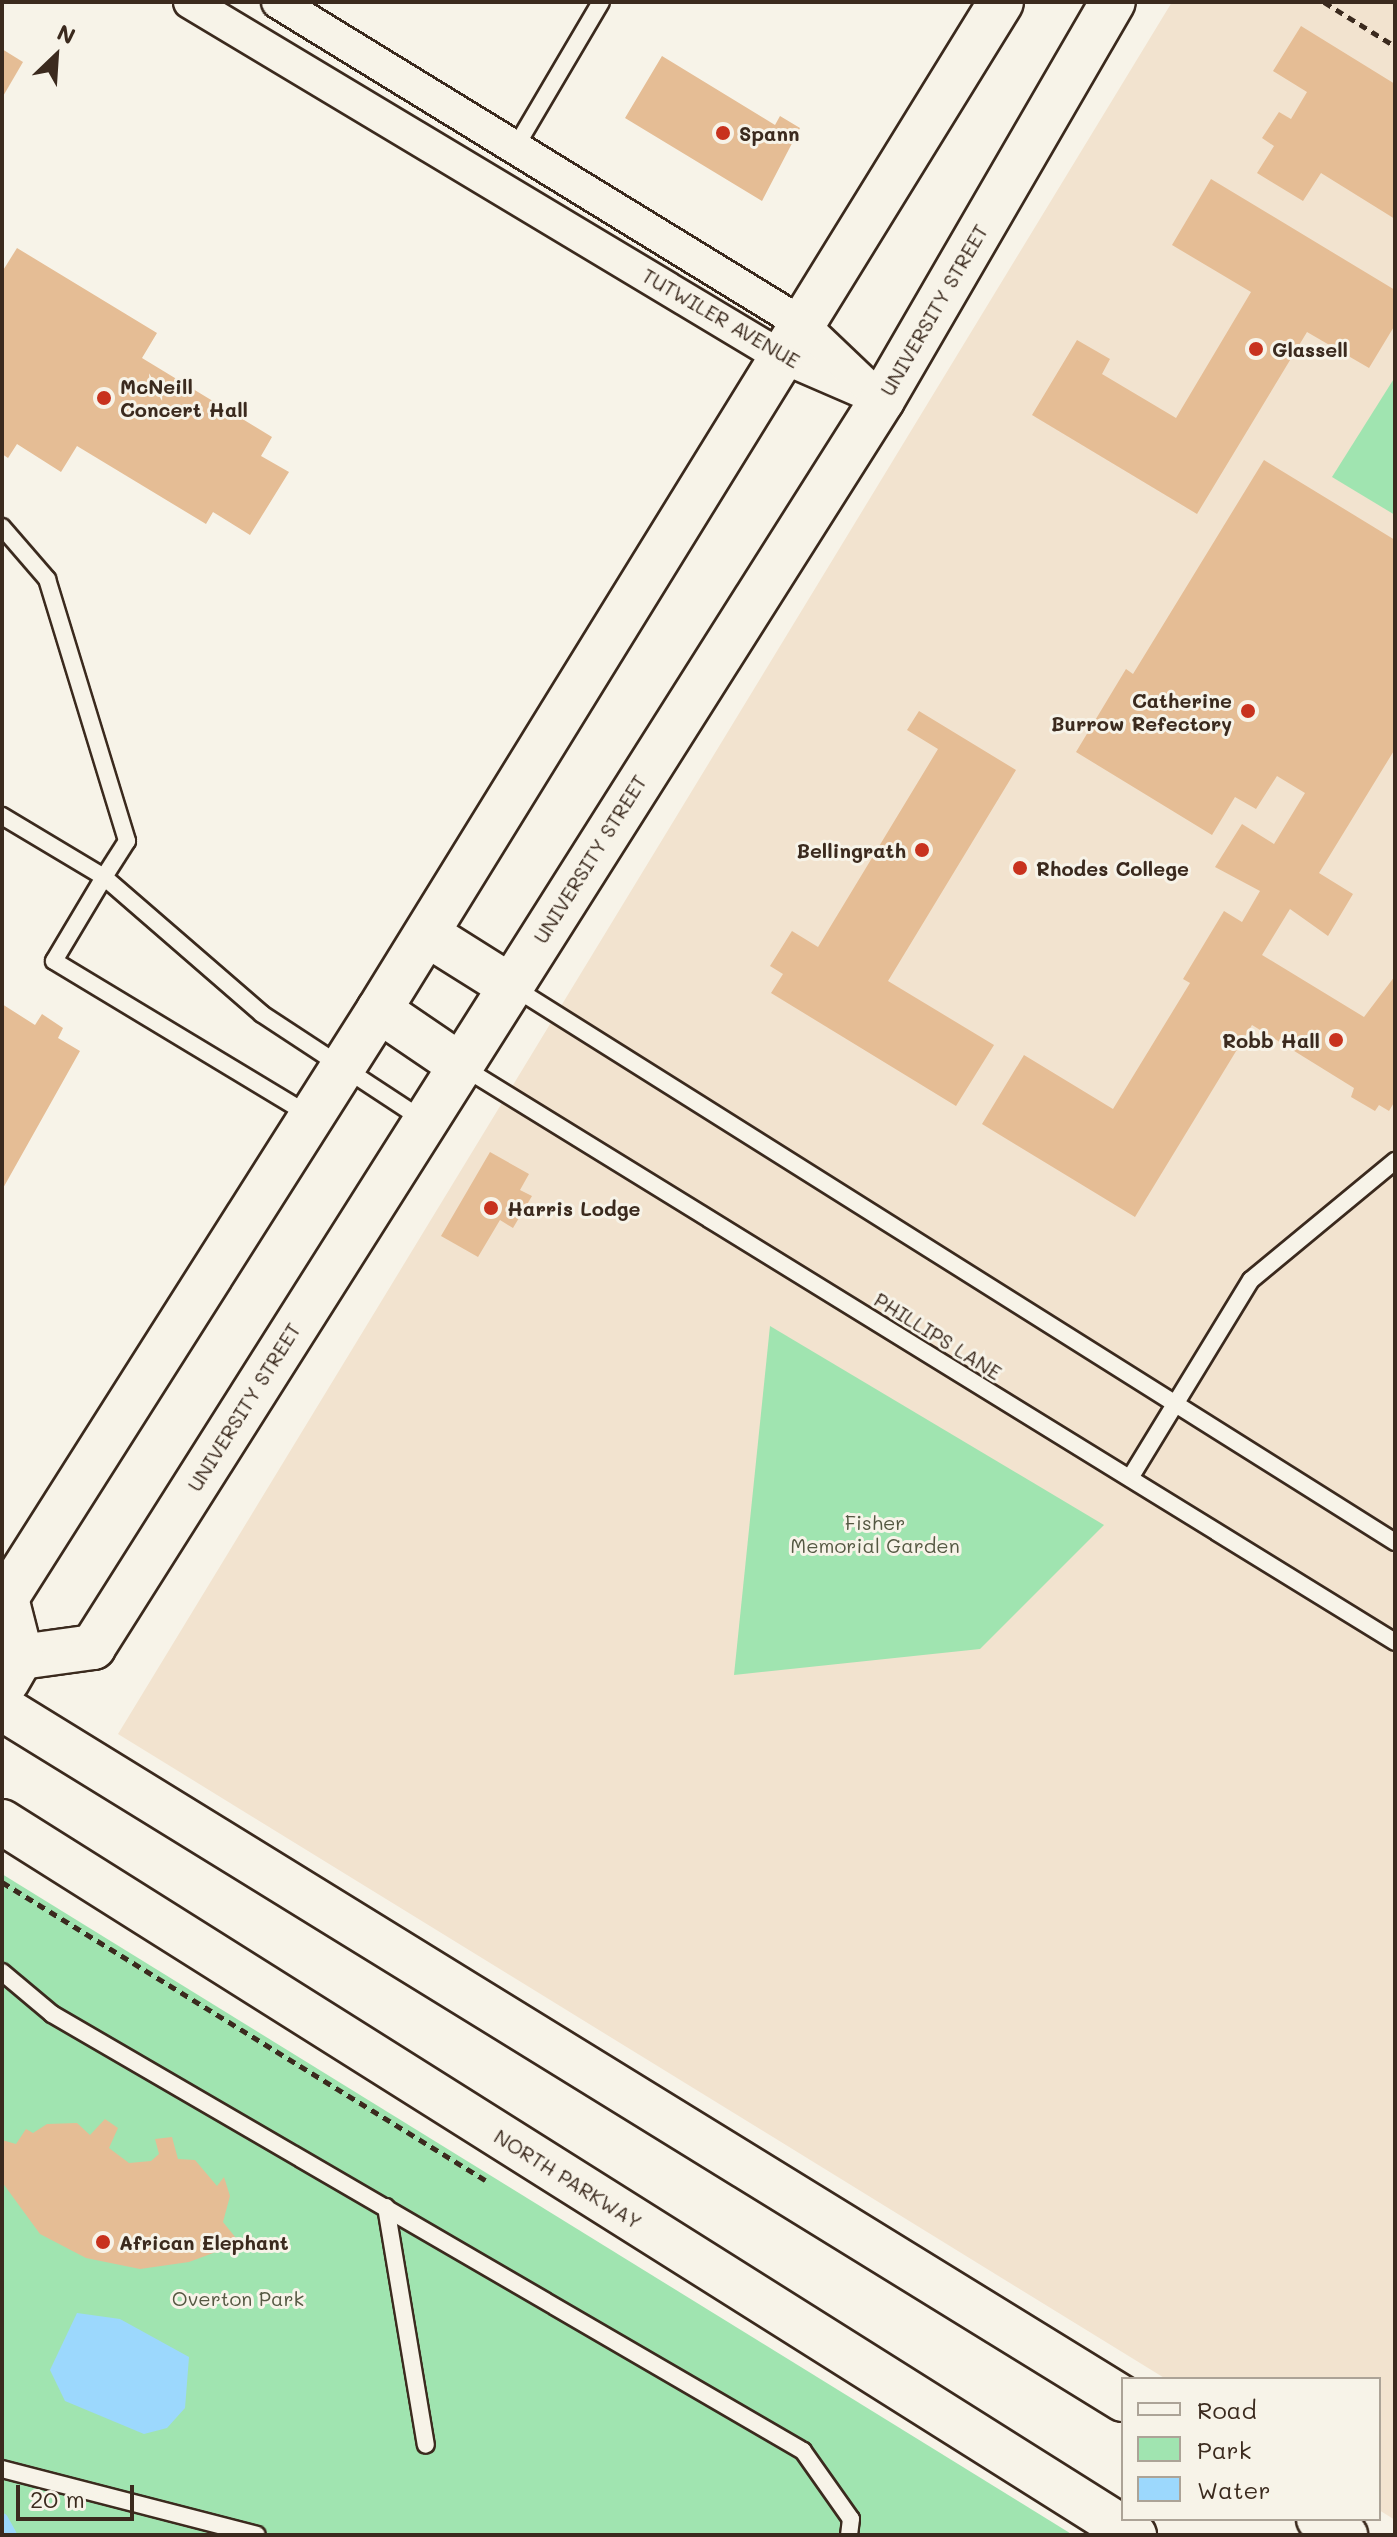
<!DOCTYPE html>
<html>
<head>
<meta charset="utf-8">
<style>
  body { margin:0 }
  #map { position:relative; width:1397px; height:2537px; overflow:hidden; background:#f7f3e8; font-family:Mali,sans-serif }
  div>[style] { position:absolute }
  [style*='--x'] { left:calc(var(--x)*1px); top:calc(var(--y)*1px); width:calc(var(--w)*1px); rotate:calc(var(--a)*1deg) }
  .built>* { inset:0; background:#f2e3cf }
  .green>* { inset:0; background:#a0e4b0 }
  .water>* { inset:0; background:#9cd8fd }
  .stream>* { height:12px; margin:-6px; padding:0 6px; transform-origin:6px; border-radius:6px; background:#9cd8fd }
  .building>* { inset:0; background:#e5bd95 }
  .path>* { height:5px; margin-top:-2.5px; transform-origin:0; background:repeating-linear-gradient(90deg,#3b2a1e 0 8px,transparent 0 14px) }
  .roads { filter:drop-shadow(2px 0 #3b2a1e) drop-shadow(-2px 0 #3b2a1e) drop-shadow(0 2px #3b2a1e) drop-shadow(0 -2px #3b2a1e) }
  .lane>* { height:16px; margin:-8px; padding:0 8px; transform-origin:8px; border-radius:8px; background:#f7f3e8 }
  .street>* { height:32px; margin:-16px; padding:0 16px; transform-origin:16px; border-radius:16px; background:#f7f3e8 }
  .secondary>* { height:44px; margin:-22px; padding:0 22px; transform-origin:22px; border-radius:22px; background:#f7f3e8 }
  .primary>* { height:44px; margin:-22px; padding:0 22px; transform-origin:22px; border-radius:22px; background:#f7f3e8 }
  .dots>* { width:22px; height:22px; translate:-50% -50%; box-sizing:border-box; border:4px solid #f7f3e8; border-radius:50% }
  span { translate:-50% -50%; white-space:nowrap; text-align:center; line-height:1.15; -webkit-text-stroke:6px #f7f3e8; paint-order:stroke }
  .poi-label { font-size:20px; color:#3b2a1e; font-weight:700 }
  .left { translate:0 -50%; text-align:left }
  .right { translate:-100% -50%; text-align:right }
  .street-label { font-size:20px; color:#3b2a1e }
  .park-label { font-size:20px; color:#545842 }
  .frame { position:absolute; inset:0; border:4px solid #3b2a1e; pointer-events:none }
  .legend { position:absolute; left:1121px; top:2377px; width:260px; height:144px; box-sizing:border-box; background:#f7f3e8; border:2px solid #aca397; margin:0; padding:10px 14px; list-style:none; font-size:24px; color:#3b2a1e }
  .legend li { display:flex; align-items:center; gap:16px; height:40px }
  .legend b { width:40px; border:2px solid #aca397 }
  .north { position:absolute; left:16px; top:16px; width:80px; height:80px; -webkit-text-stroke:6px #f7f3e8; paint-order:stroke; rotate:25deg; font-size:22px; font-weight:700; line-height:32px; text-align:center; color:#3b2a1e }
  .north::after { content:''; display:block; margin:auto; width:28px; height:36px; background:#3b2a1e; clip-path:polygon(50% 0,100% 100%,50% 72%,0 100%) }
  .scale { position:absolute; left:16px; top:2485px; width:118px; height:36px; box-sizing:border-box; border:4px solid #3b2a1e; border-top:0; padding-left:10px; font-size:24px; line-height:28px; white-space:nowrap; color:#3b2a1e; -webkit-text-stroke:6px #f7f3e8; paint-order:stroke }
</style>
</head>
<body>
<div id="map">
  <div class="built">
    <i style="clip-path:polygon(1172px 2px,1395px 2px,1395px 2520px,1379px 2510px,1379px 2379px,1166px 2379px,118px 1734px)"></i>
  </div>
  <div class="green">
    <i style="clip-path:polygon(1395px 377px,1395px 515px,1332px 477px)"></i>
    <i style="clip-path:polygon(770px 1326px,1104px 1525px,980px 1649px,734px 1675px)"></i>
    <i style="clip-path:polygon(2px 1874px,1073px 2535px,2px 2535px)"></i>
  </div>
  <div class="water">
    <i style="clip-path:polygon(77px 2313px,120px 2319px,189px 2357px,185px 2408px,167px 2428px,144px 2434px,65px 2401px,50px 2370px)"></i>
  </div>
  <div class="stream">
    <i style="--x:2;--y:2519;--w:18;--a:61"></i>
  </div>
  <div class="building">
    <i style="clip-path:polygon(1301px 26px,1395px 84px,1395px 219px,1321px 173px,1303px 201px,1257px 173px,1274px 146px,1262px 138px,1279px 112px,1291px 119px,1307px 92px,1273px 71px)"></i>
    <i style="clip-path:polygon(2px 49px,23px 62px,2px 98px)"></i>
    <i style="clip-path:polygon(662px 56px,775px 125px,780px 116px,800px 128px,762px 201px,625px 118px)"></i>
    <i style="clip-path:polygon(1211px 179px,1395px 290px,1395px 325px,1369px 368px,1307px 332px,1197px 514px,1032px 415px,1077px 340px,1110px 359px,1102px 374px,1176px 418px,1251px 292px,1172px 245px)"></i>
    <i style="clip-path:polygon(17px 248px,157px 333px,142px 358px,272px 437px,261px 456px,289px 472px,250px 535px,213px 512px,206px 524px,77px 446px,61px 472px,17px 444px,8px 458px,2px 454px,2px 272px)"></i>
    <i style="clip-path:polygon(1264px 460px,1395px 540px,1395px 749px,1319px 873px,1353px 894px,1328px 936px,1290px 909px,1262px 955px,1364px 1017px,1395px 976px,1395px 1101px,1389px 1111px,1379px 1105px,1375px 1111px,1351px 1097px,1354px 1088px,1252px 1025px,1135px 1217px,982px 1124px,1024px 1055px,1113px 1109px,1190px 983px,1183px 979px,1224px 911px,1242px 922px,1260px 891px,1215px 867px,1242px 824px,1274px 844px,1305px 793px,1277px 776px,1256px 809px,1235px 797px,1212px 835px,1076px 752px,1126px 669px,1133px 674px)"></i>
    <i style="clip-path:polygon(919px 711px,1016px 770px,888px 981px,994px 1045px,956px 1106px,771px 993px,783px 974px,770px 966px,792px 931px,818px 947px,938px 749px,907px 730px)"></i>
    <i style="clip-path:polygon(2px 1004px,35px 1025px,42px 1014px,63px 1028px,58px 1038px,80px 1051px,2px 1190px)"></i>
    <i style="clip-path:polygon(490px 1152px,529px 1174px,520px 1190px,532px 1196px,513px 1228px,500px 1220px,478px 1257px,441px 1236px)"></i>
    <i style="clip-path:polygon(105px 2119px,118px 2128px,109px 2148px,129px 2163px,151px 2161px,159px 2154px,155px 2139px,172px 2137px,178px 2159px,195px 2160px,217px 2186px,224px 2177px,230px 2196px,223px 2222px,240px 2243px,189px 2262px,140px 2269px,86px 2258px,40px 2234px,2px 2182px,2px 2140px,16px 2144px,26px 2129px,33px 2133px,47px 2124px,77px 2123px,90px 2135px)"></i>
  </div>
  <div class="path">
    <i style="--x:1324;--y:2;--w:84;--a:31.8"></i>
    <i style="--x:2;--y:1882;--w:568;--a:31.67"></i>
  </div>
  <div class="roads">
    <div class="lane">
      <i style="--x:515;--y:148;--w:169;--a:-59.5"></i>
      <i style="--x:2;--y:527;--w:69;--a:49.1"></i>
      <i style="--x:47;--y:579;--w:274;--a:73"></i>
      <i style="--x:127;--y:841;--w:43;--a:122.6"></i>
      <i style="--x:104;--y:877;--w:119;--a:-149.1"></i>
      <i style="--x:513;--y:987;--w:1042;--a:32.18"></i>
      <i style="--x:461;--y:1066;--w:1097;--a:31.66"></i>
      <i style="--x:311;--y:1116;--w:300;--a:-148.9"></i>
      <i style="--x:54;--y:961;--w:98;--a:-59.2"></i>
      <i style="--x:104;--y:877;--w:209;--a:40.9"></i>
      <i style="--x:262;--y:1014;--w:195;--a:33.3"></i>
      <i style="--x:1130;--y:1478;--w:232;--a:-58.6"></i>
      <i style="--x:1251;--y:1280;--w:187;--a:-39.6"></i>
      <i style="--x:2;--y:1972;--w:65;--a:40"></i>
      <i style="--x:52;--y:2014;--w:869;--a:30.19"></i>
      <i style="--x:803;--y:2451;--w:83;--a:54.8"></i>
      <i style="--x:851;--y:2519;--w:16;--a:97"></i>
      <i style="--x:386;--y:2207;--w:241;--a:80.5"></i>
      <i style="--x:2;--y:2469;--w:263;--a:14.5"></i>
    </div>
    <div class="street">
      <i style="--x:190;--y:2;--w:688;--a:30.96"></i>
      <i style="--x:780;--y:356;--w:111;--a:23.3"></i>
      <i style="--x:278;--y:2;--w:614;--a:31.54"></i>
      <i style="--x:801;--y:323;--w:88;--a:43.6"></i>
    </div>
    <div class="secondary">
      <i style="--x:427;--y:934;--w:98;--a:32.1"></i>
      <i style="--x:379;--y:1010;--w:98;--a:34.2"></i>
      <i style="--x:21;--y:1657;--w:73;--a:-7.9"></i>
      <i style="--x:93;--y:1647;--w:1476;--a:-57.68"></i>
      <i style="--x:882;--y:400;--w:460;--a:-59.9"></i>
      <i style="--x:7;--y:1681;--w:28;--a:-60"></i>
      <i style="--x:21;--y:1657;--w:61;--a:-104.3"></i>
      <i style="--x:6;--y:1598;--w:696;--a:-57.61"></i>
      <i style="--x:379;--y:1010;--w:1184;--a:-58.32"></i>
    </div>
    <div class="primary">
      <i style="--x:2;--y:1708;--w:1317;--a:31.65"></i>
      <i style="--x:2;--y:1822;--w:1338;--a:32.21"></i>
      <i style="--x:1319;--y:2519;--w:31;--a:32"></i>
    </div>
  </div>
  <div class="dots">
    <i style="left:723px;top:133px;background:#c8321e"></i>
    <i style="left:1256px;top:349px;background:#c8321e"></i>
    <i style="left:104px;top:398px;background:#c8321e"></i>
    <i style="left:1248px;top:711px;background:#c8321e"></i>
    <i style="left:922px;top:850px;background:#c8321e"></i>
    <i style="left:1020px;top:868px;background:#c8321e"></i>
    <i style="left:1336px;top:1040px;background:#c8321e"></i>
    <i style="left:491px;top:1208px;background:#c8321e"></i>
    <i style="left:103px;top:2242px;background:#c8321e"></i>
  </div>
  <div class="poi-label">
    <span class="left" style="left:739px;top:133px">Spann</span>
    <span class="left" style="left:1272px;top:349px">Glassell</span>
    <span class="left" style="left:120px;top:398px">McNeill<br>Concert Hall</span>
    <span class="right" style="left:1232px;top:712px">Catherine<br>Burrow Refectory</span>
    <span class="right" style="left:906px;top:850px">Bellingrath</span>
    <span class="left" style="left:1036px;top:868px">Rhodes College</span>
    <span class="right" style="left:1320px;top:1040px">Robb Hall</span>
    <span class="left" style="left:507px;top:1208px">Harris Lodge</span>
    <span class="left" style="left:119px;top:2242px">African Elephant</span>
  </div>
  <div class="street-label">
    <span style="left:934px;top:310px;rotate:-60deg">UNIVERSITY STREET</span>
    <span style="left:721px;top:318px;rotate:30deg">TUTWILER AVENUE</span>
    <span style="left:590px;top:859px;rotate:-58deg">UNIVERSITY STREET</span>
    <span style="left:938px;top:1336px;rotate:32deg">PHILLIPS LANE</span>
    <span style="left:244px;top:1407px;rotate:-58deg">UNIVERSITY STREET</span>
    <span style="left:568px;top:2179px;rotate:32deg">NORTH PARKWAY</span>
  </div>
  <div class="park-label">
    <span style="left:875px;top:1534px">Fisher<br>Memorial Garden</span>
    <span style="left:238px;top:2298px">Overton Park</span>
  </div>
  <div class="frame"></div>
  <ul class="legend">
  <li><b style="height:10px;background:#f7f3e8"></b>Road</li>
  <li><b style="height:22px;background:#a0e4b0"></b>Park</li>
  <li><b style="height:22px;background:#9cd8fd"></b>Water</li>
  </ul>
  <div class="north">N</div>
  <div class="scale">20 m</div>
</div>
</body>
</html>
